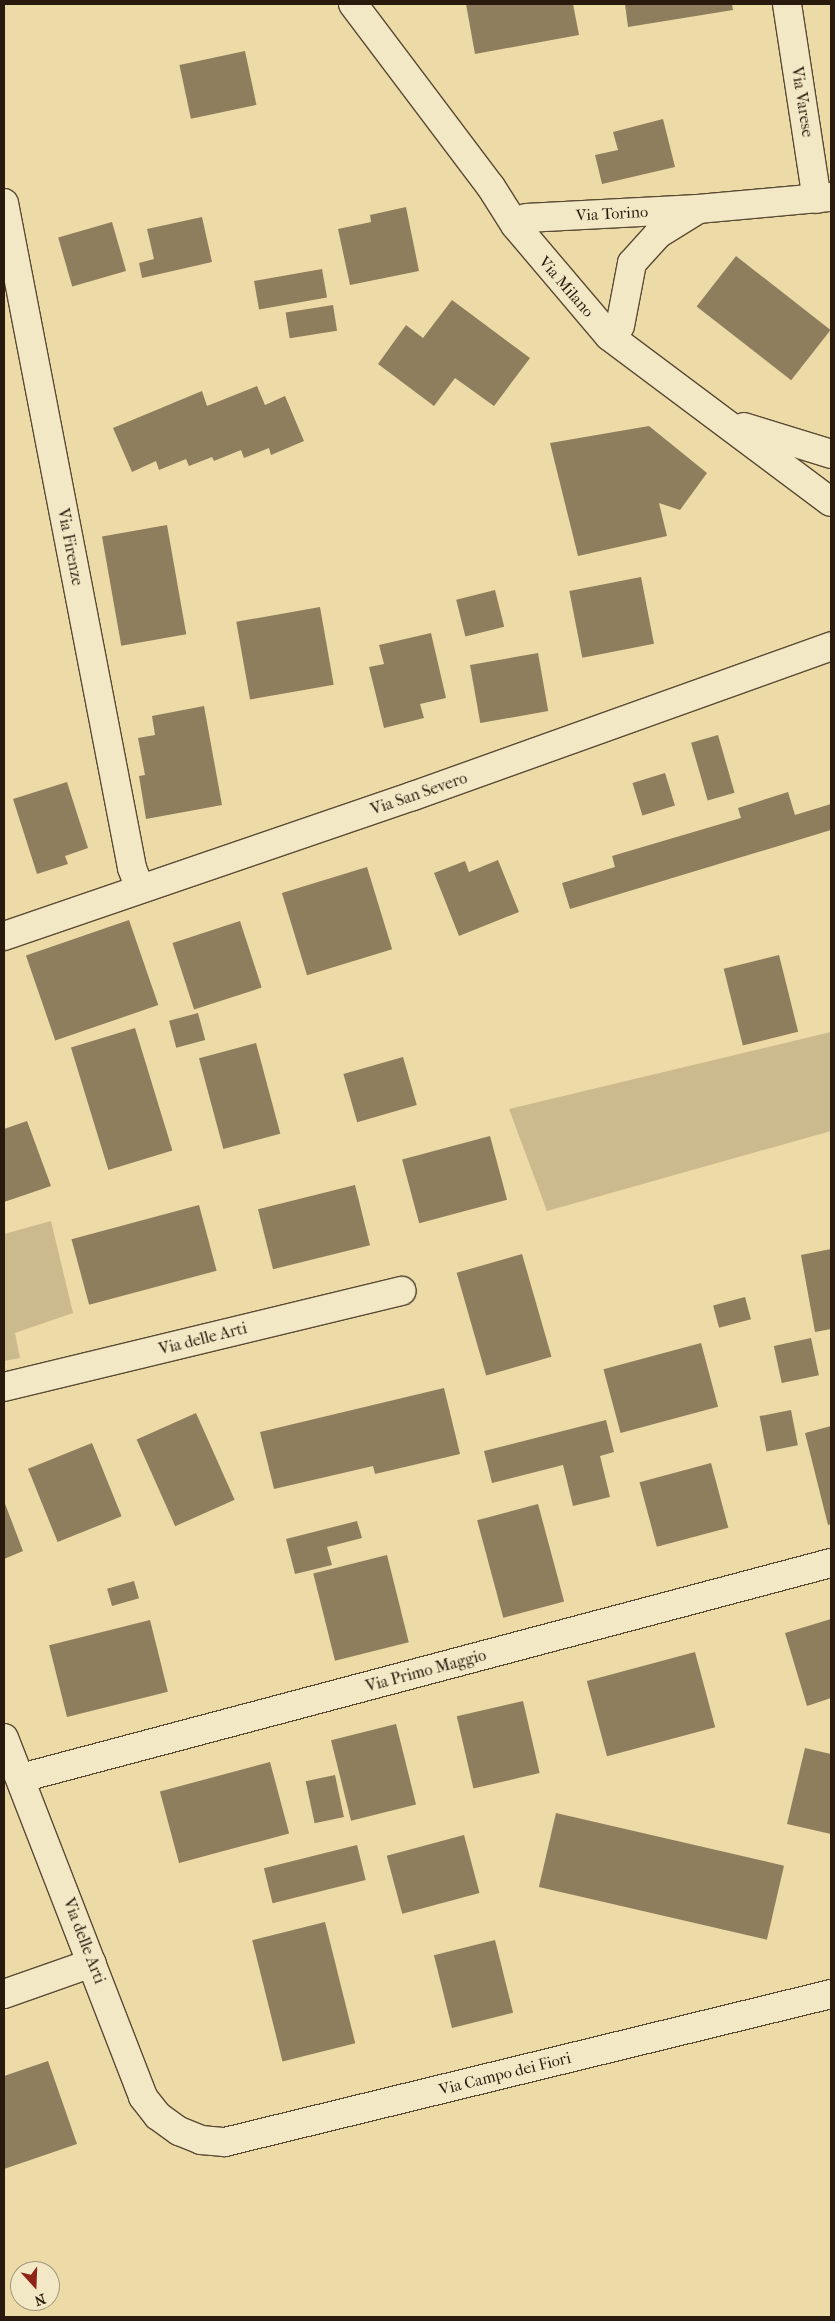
<!DOCTYPE html>
<html>
<head>
<meta charset="utf-8">
<style>
  body { margin:0 }
  #map { position:relative; width:835px; height:2321px; overflow:hidden; background:#ecdba7; font-family:"IM FELL French Canon",serif }
  div>[style] { position:absolute }
  [style*='--x'] { left:calc(var(--x)*1px); top:calc(var(--y)*1px); width:calc(var(--w)*1px); rotate:calc(var(--a)*1deg) }
  .green>* { inset:0; background:#cbba8d }
  .building>* { inset:0; background:#8f7e5d; transform-origin:0 0 }
  .roads { filter:drop-shadow(1px 0 #5a4a34) drop-shadow(-1px 0 #5a4a34) drop-shadow(0 1px #5a4a34) drop-shadow(0 -1px #5a4a34) }
  .minor>* { height:28px; margin:-14px; padding:0 14px; transform-origin:14px; border-radius:14px; background:#f3e8c6 }
  span { translate:-50% -50%; white-space:nowrap; text-align:center; line-height:1.15; -webkit-text-stroke:4px #f3e8c6; paint-order:stroke }
  .street-label { font-size:16px; color:#2a1a0d }
  .frame { position:absolute; inset:0; border:5px solid #2a1a0d; pointer-events:none }
  .north { position:absolute; left:10px; top:2261px; width:50px; height:50px; box-sizing:border-box; background:#f3e8c6; border:1px solid #a3967c; border-radius:50%; rotate:160deg; font-size:14px; font-weight:700; line-height:20px; text-align:center; color:#2a1a0d }
  .north::after { content:''; display:block; margin:auto; width:18px; height:22px; background:#8f2418; clip-path:polygon(50% 0,100% 100%,50% 72%,0 100%) }
</style>
</head>
<body>
<div id="map">
  <div class="green">
    <i style="clip-path:polygon(831px 1032px,831px 1131px,547px 1211px,509px 1109px)"></i>
    <i style="clip-path:polygon(51px 1221px,73px 1313px,15px 1333px,20px 1358px,4px 1361px,4px 1234px)"></i>
  </div>
  <div class="building">
    <i style="clip-path:polygon(466px 4px,573px 4px,579px 35px,475px 54px)"></i>
    <i style="clip-path:polygon(625px 4px,732px 4px,733px 10px,628px 27px)"></i>
    <i style="left:245px;top:51px;width:55px;height:67px;rotate:78deg"></i>
    <i style="clip-path:polygon(663px 119px,675px 167px,602px 184px,595px 155px,618px 150px,613px 132px)"></i>
    <i style="clip-path:polygon(406px 207px,419px 271px,350px 285px,338px 229px,371px 222px,370px 215px)"></i>
    <i style="clip-path:polygon(202px 217px,212px 262px,142px 278px,139px 263px,154px 259px,147px 229px)"></i>
    <i style="left:112px;top:222px;width:51px;height:56px;rotate:74deg"></i>
    <i style="left:736px;top:256px;width:120px;height:64px;rotate:38deg"></i>
    <i style="left:322px;top:269px;width:29px;height:69px;rotate:80deg"></i>
    <i style="clip-path:polygon(452px 300px,530px 358px,494px 406px,455px 378px,434px 406px,378px 364px,406px 325px,423px 338px)"></i>
    <i style="left:333px;top:305px;width:26px;height:48px;rotate:81deg"></i>
    <i style="clip-path:polygon(257px 386px,265px 405px,285px 396px,304px 441px,271px 455px,269px 448px,244px 458px,241px 450px,214px 461px,212px 457px,189px 466px,186px 459px,159px 470px,156px 461px,132px 472px,113px 428px,202px 391px,207px 406px)"></i>
    <i style="clip-path:polygon(649px 426px,707px 473px,680px 510px,659px 503px,667px 536px,578px 556px,550px 443px)"></i>
    <i style="left:167px;top:525px;width:111px;height:66px;rotate:80deg"></i>
    <i style="left:641px;top:577px;width:68px;height:73px;rotate:79deg"></i>
    <i style="left:495px;top:590px;width:38px;height:40px;rotate:76deg"></i>
    <i style="left:320px;top:607px;width:79px;height:85px;rotate:80deg"></i>
    <i style="clip-path:polygon(431px 633px,446px 698px,420px 704px,424px 718px,384px 728px,369px 667px,384px 664px,379px 645px)"></i>
    <i style="left:538px;top:653px;width:59px;height:69px;rotate:80deg"></i>
    <i style="clip-path:polygon(204px 706px,222px 805px,146px 819px,139px 776px,145px 775px,138px 738px,155px 735px,152px 716px)"></i>
    <i style="left:718px;top:735px;width:60px;height:28px;rotate:74deg"></i>
    <i style="left:665px;top:773px;width:34px;height:34px;rotate:73deg"></i>
    <i style="clip-path:polygon(67px 782px,88px 848px,65px 856px,68px 864px,37px 874px,13px 799px)"></i>
    <i style="clip-path:polygon(788px 792px,795px 815px,831px 804px,831px 830px,570px 909px,562px 883px,615px 867px,612px 856px,741px 818px,738px 808px)"></i>
    <i style="clip-path:polygon(498px 860px,519px 912px,459px 936px,434px 873px,465px 861px,469px 872px)"></i>
    <i style="left:367px;top:867px;width:86px;height:89px;rotate:73deg"></i>
    <i style="left:129px;top:920px;width:90px;height:109px;rotate:71deg"></i>
    <i style="left:240px;top:921px;width:70px;height:71px;rotate:72deg"></i>
    <i style="left:779px;top:955px;width:79px;height:57px;rotate:76deg"></i>
    <i style="left:198px;top:1013px;width:28px;height:30px;rotate:75deg"></i>
    <i style="left:135px;top:1028px;width:128px;height:67px;rotate:73deg"></i>
    <i style="left:256px;top:1043px;width:94px;height:59px;rotate:75deg"></i>
    <i style="left:403px;top:1057px;width:50px;height:62px;rotate:74deg"></i>
    <i style="clip-path:polygon(27px 1121px,51px 1186px,4px 1202px,4px 1129px)"></i>
    <i style="left:490px;top:1136px;width:66px;height:91px;rotate:75deg"></i>
    <i style="left:355px;top:1185px;width:62px;height:100px;rotate:76deg"></i>
    <i style="left:199px;top:1205px;width:68px;height:132px;rotate:75deg"></i>
    <i style="clip-path:polygon(831px 1249px,831px 1329px,815px 1332px,801px 1255px)"></i>
    <i style="left:522px;top:1254px;width:107px;height:68px;rotate:74deg"></i>
    <i style="left:745px;top:1297px;width:23px;height:33px;rotate:75deg"></i>
    <i style="left:811px;top:1338px;width:38px;height:38px;rotate:78deg"></i>
    <i style="left:701px;top:1343px;width:66px;height:101px;rotate:75deg"></i>
    <i style="clip-path:polygon(444px 1388px,460px 1454px,375px 1474px,373px 1466px,274px 1489px,260px 1432px)"></i>
    <i style="left:791px;top:1410px;width:36px;height:32px;rotate:79deg"></i>
    <i style="left:196px;top:1413px;width:95px;height:65px;rotate:66deg"></i>
    <i style="clip-path:polygon(606px 1420px,614px 1452px,600px 1456px,610px 1497px,573px 1506px,563px 1465px,492px 1483px,484px 1451px)"></i>
    <i style="clip-path:polygon(831px 1426px,831px 1524px,828px 1525px,805px 1433px)"></i>
    <i style="left:92px;top:1443px;width:79px;height:69px;rotate:68deg"></i>
    <i style="left:711px;top:1463px;width:67px;height:74px;rotate:75deg"></i>
    <i style="clip-path:polygon(4px 1501px,23px 1551px,4px 1559px)"></i>
    <i style="left:538px;top:1504px;width:101px;height:63px;rotate:75deg"></i>
    <i style="clip-path:polygon(357px 1521px,362px 1538px,327px 1547px,332px 1565px,295px 1574px,286px 1539px)"></i>
    <i style="left:387px;top:1555px;width:90px;height:76px;rotate:76deg"></i>
    <i style="left:134px;top:1581px;width:18px;height:28px;rotate:74deg"></i>
    <i style="clip-path:polygon(831px 1619px,831px 1698px,807px 1706px,785px 1633px)"></i>
    <i style="left:150px;top:1620px;width:74px;height:104px;rotate:76deg"></i>
    <i style="left:695px;top:1652px;width:78px;height:112px;rotate:75deg"></i>
    <i style="left:523px;top:1701px;width:74px;height:68px;rotate:77deg"></i>
    <i style="left:396px;top:1724px;width:83px;height:67px;rotate:76deg"></i>
    <i style="clip-path:polygon(805px 1748px,831px 1754px,831px 1834px,787px 1824px)"></i>
    <i style="left:270px;top:1762px;width:74px;height:114px;rotate:75deg"></i>
    <i style="left:335px;top:1775px;width:43px;height:30px;rotate:78deg"></i>
    <i style="left:556px;top:1813px;width:234px;height:76px;rotate:13deg"></i>
    <i style="left:464px;top:1835px;width:60px;height:80px;rotate:75deg"></i>
    <i style="left:357px;top:1845px;width:36px;height:96px;rotate:76deg"></i>
    <i style="left:325px;top:1922px;width:125px;height:75px;rotate:76deg"></i>
    <i style="left:495px;top:1940px;width:75px;height:63px;rotate:76deg"></i>
    <i style="clip-path:polygon(48px 2061px,77px 2144px,4px 2169px,4px 2076px)"></i>
  </div>
  <div class="roads">
    <div class="minor">
      <i style="--x:353;--y:4;--w:229;--a:53"></i>
      <i style="--x:491;--y:187;--w:45;--a:57.7"></i>
      <i style="--x:515;--y:225;--w:145;--a:49.7"></i>
      <i style="--x:609;--y:336;--w:277;--a:36.8"></i>
      <i style="--x:787;--y:4;--w:197;--a:81.3"></i>
      <i style="--x:4;--y:203;--w:677;--a:79.1"></i>
      <i style="--x:132;--y:868;--w:22;--a:69"></i>
      <i style="--x:526;--y:218;--w:172;--a:-3"></i>
      <i style="--x:698;--y:209;--w:134;--a:-5.2"></i>
      <i style="--x:620;--y:326;--w:64;--a:-79.2"></i>
      <i style="--x:632;--y:263;--w:39;--a:-48"></i>
      <i style="--x:658;--y:234;--w:46;--a:-31.6"></i>
      <i style="--x:744;--y:427;--w:91;--a:17.2"></i>
      <i style="--x:4;--y:936;--w:432;--a:-18.9"></i>
      <i style="--x:413;--y:796;--w:444;--a:-19.7"></i>
      <i style="--x:4;--y:1387;--w:409;--a:-13.6"></i>
      <i style="--x:4;--y:1738;--w:385;--a:68.8"></i>
      <i style="--x:143;--y:2097;--w:24;--a:52"></i>
      <i style="--x:158;--y:2116;--w:26;--a:36"></i>
      <i style="--x:179;--y:2131;--w:24;--a:22"></i>
      <i style="--x:201;--y:2140;--w:24;--a:5"></i>
      <i style="--x:225;--y:2142;--w:624;--a:-13.72"></i>
      <i style="--x:21;--y:1778;--w:838;--a:-14.87"></i>
      <i style="--x:4;--y:1994;--w:93;--a:-19.4"></i>
    </div>
  </div>
  <div class="street-label">
    <span style="left:802px;top:102px;rotate:81deg">Via Varese</span>
    <span style="left:612px;top:214px;rotate:-3deg">Via Torino</span>
    <span style="left:566px;top:287px;rotate:49deg">Via Milano</span>
    <span style="left:70px;top:547px;rotate:79deg">Via Firenze</span>
    <span style="left:419px;top:794px;rotate:-19deg">Via San Severo</span>
    <span style="left:203px;top:1339px;rotate:-14deg">Via delle Arti</span>
    <span style="left:426px;top:1671px;rotate:-15deg">Via Primo Maggio</span>
    <span style="left:84px;top:1941px;rotate:69deg">Via delle Arti</span>
    <span style="left:505px;top:2074px;rotate:-14deg">Via Campo dei Fiori</span>
  </div>
  <div class="frame"></div>
  <div class="north">N</div>
</div>
</body>
</html>
